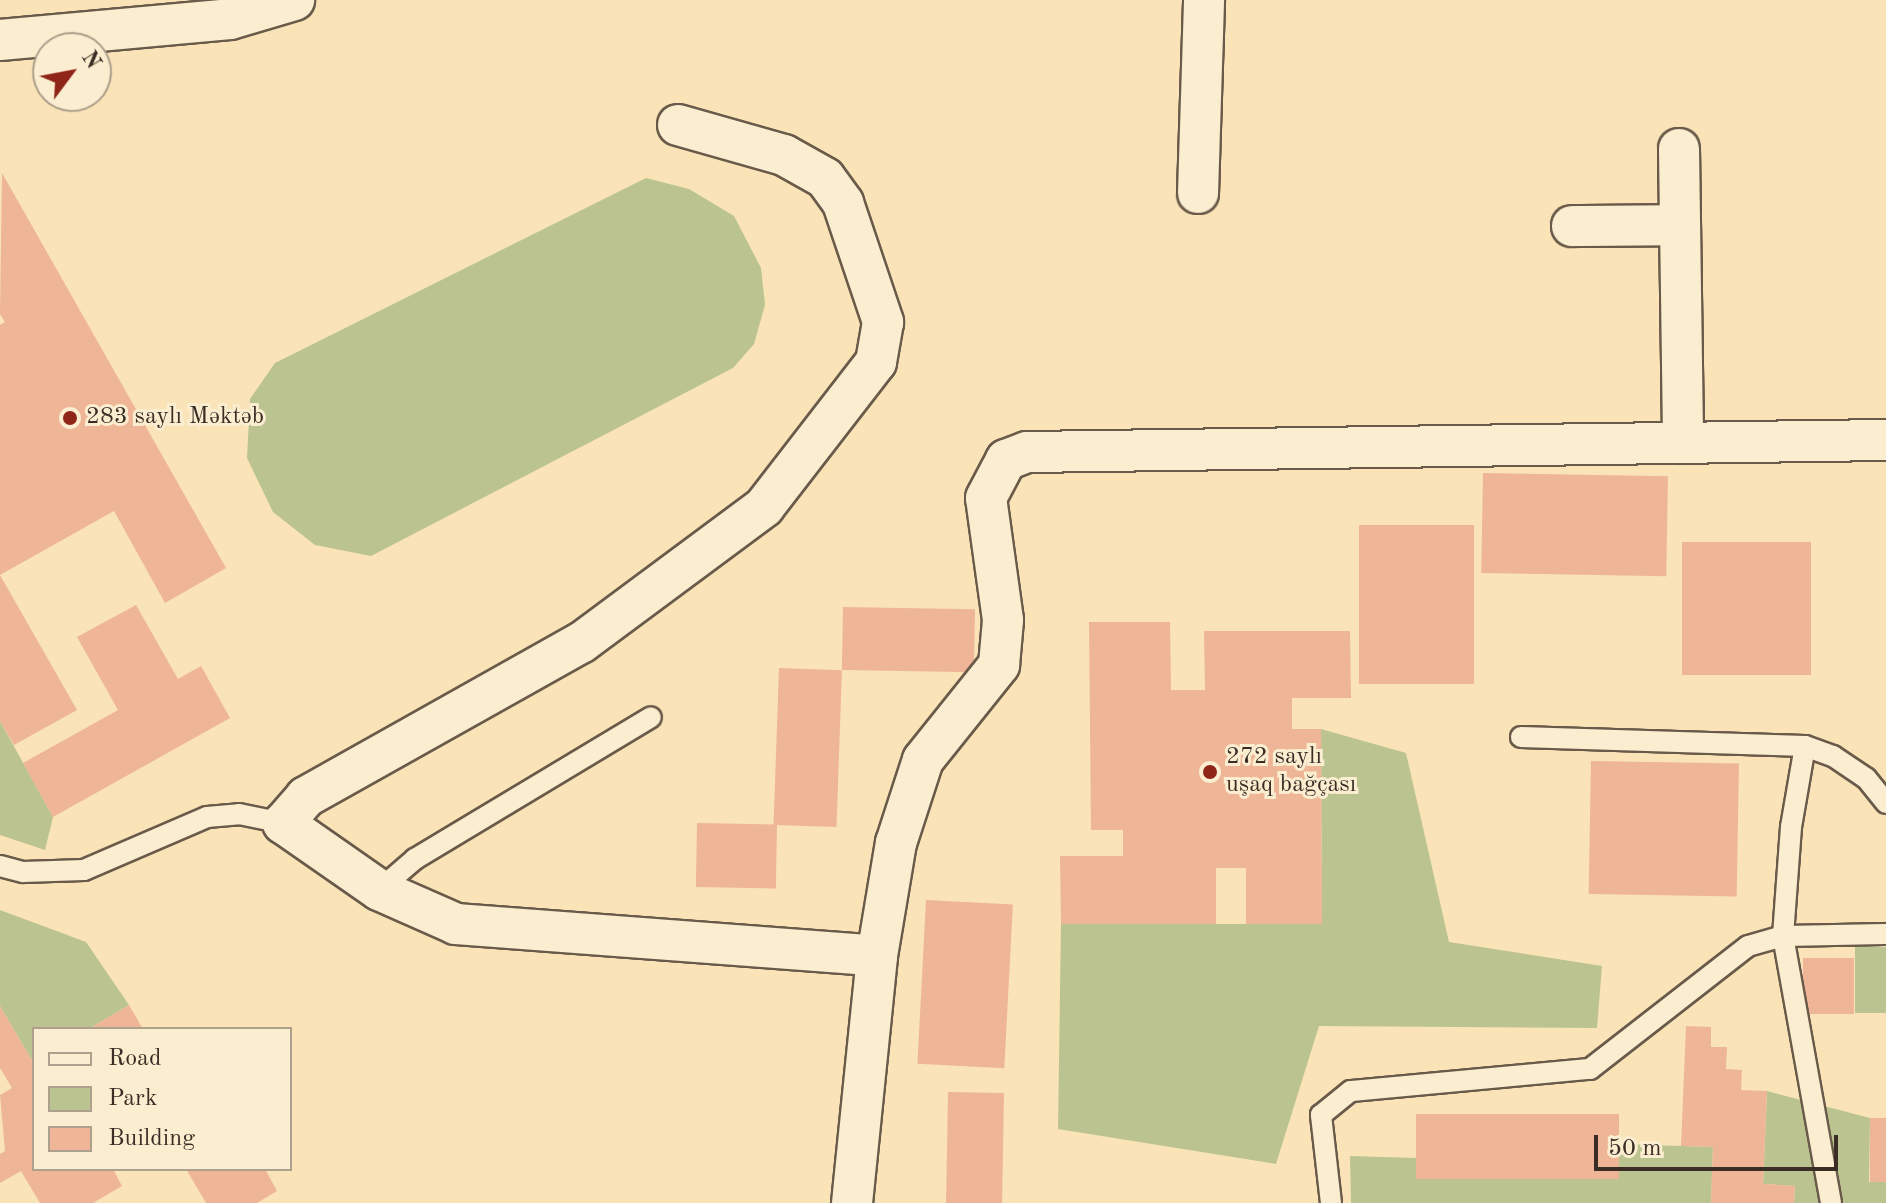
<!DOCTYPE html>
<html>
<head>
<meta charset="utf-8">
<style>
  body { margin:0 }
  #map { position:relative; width:1886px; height:1203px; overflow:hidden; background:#f9e3b7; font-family:"Old Standard TT",serif }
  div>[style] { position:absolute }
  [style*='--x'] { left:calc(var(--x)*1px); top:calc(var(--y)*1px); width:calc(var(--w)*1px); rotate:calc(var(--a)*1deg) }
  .green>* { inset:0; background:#bbc490; transform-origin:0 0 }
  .building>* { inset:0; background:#eeb697; transform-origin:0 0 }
  .roads { filter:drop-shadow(2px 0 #695a4a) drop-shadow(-2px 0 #695a4a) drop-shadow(0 2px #695a4a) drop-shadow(0 -2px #695a4a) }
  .lane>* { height:20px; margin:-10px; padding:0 10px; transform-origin:10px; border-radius:10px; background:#fbedd0 }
  .street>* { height:40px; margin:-20px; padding:0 20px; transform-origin:20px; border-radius:20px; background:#fbedd0 }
  .dots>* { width:22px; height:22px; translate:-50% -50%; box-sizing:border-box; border:4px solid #fbedd0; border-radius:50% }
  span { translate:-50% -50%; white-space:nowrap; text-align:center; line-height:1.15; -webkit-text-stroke:6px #fbedd0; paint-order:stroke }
  .poi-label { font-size:24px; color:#392d25 }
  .left { translate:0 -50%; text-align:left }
  .legend { position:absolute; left:32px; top:1027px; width:260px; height:144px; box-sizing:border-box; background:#fbedd0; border:2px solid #ada08c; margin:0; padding:10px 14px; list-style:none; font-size:24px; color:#392d25 }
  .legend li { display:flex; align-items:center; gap:16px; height:40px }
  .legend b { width:40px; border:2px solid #ada08c }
  .north { position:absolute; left:32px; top:32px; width:80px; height:80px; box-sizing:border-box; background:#fbedd0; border:2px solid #ada08c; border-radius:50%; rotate:58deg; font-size:22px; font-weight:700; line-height:32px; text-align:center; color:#392d25 }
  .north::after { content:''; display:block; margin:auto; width:28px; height:36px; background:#8f2418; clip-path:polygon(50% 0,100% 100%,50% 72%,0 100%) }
  .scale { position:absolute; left:1594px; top:1135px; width:244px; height:36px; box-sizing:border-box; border:4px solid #392d25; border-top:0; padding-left:10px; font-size:24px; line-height:28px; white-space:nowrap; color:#392d25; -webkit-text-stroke:6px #fbedd0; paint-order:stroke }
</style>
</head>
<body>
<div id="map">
  <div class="green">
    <i style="clip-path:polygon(646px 178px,689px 189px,734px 216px,761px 268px,765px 305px,754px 344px,733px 368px,371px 556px,315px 545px,273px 512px,247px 458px,250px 399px,275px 363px)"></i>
    <i style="clip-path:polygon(0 721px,53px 817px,45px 850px,0 835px)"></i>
    <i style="clip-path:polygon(1321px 729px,1406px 753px,1449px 942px,1602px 966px,1597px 1028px,1319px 1026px,1276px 1164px,1058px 1129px,1061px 924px,1322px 924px)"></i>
    <i style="clip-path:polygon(0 910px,86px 942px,129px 1005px,89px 1029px,34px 1029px,34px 1064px,0 1006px)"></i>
    <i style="left:1886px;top:947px;width:66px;height:31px;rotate:90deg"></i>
    <i style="clip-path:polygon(1767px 1091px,1870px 1118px,1869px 1182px,1886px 1182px,1886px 1203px,1794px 1203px,1795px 1186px,1763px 1184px)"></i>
    <i style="clip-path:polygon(1619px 1144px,1713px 1147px,1711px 1203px,1351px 1203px,1350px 1156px,1416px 1158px,1416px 1179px,1618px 1179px)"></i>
  </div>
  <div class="building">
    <i style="clip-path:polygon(2px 173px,226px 568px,165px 603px,114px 511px,0 575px,77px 710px,14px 745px,0 721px,0 325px,5px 322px,0 314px)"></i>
    <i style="left:1483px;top:473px;width:185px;height:100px;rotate:1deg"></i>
    <i style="left:1359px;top:525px;width:115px;height:159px"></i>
    <i style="left:1682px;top:542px;width:129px;height:133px"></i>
    <i style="clip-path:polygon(136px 605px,178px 679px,201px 666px,230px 718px,53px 817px,23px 763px,118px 710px,77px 637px)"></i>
    <i style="left:843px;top:607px;width:132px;height:63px;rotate:1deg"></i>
    <i style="clip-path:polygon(1089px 622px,1170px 622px,1171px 690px,1205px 690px,1204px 631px,1350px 631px,1351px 698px,1292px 698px,1292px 729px,1321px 729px,1322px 924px,1246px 924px,1246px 868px,1216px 868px,1216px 924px,1061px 924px,1060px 856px,1123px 856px,1123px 830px,1091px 830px)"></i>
    <i style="left:779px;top:668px;width:63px;height:157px;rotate:2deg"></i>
    <i style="left:1591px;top:761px;width:148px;height:133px;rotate:1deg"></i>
    <i style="left:697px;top:823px;width:80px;height:64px;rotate:1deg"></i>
    <i style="left:926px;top:900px;width:87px;height:164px;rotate:3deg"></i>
    <i style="left:1803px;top:958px;width:51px;height:56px"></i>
    <i style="clip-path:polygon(129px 1005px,143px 1029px,89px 1029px)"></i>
    <i style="clip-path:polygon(0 1006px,34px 1064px,34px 1169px,113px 1169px,122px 1186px,93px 1203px,40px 1203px,21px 1171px,0 1183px,0 1154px,5px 1151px,0 1095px,12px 1088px,0 1068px)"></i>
    <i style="clip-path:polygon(1686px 1026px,1711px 1027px,1711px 1047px,1727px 1047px,1726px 1069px,1742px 1070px,1741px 1090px,1767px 1091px,1763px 1184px,1795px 1186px,1794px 1203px,1711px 1203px,1713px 1147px,1681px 1146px)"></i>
    <i style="left:948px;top:1092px;width:56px;height:111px;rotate:1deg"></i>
    <i style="left:1416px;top:1114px;width:203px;height:65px"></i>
    <i style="left:1870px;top:1118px;width:16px;height:64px"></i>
    <i style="clip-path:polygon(186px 1169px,265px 1169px,277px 1191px,257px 1203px,206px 1203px)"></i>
  </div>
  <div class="roads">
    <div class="lane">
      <i style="--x:1521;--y:737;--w:284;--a:1.8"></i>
      <i style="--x:1805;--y:746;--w:30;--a:20"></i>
      <i style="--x:1833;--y:756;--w:40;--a:34"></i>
      <i style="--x:1866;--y:778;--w:32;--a:51"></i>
      <i style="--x:1805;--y:746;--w:82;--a:99.8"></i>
      <i style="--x:1791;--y:827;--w:109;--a:94.2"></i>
      <i style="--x:1783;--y:936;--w:271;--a:79.8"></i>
      <i style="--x:0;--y:866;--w:24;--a:15"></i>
      <i style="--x:23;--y:872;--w:61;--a:-1.9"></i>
      <i style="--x:84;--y:870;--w:134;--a:-23.3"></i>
      <i style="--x:207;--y:817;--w:32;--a:-5"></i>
      <i style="--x:239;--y:814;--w:45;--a:11.6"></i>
      <i style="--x:379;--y:890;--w:48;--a:-40.7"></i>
      <i style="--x:415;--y:859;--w:275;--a:-31"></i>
      <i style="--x:1331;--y:1203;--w:89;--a:-96.5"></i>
      <i style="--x:1321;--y:1115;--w:38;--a:-39"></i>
      <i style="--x:1351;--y:1091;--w:240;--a:-5.3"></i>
      <i style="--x:1590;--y:1069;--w:200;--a:-37.9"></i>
      <i style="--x:1748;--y:946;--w:36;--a:-16"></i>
      <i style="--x:1783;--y:936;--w:103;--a:-1.1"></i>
    </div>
    <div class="street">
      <i style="--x:0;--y:40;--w:231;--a:-5.2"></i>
      <i style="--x:230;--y:19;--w:67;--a:-16.5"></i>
      <i style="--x:678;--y:125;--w:110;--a:15.8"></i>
      <i style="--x:784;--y:155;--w:47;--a:29.3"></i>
      <i style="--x:825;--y:178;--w:31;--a:54"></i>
      <i style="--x:843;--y:203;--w:126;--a:71.4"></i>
      <i style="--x:883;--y:322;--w:41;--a:99.9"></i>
      <i style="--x:876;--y:362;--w:183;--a:127.7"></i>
      <i style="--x:764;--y:507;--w:227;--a:143.4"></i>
      <i style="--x:582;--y:642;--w:317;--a:150.7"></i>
      <i style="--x:306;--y:797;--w:35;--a:131"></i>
      <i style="--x:283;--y:823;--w:117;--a:34.9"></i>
      <i style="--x:379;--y:890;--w:84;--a:23.8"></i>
      <i style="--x:456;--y:924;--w:422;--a:4.3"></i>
      <i style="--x:1679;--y:149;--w:294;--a:89.2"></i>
      <i style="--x:1198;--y:193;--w:193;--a:-88.2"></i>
      <i style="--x:1572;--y:226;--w:108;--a:-0.5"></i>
      <i style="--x:852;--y:1203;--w:248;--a:-84.2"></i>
      <i style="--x:877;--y:956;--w:115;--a:-80.5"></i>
      <i style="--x:896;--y:843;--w:87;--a:-72"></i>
      <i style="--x:923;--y:760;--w:122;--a:-51.3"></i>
      <i style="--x:999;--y:665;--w:45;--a:-84.9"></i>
      <i style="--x:1003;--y:620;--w:123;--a:-97.9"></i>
      <i style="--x:986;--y:498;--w:43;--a:-62.2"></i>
      <i style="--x:1006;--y:460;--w:22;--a:-21"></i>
      <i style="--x:1027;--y:452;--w:859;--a:-0.8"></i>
    </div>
  </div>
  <div class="dots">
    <i style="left:70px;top:418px;background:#8f2418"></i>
    <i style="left:1210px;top:772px;background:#8f2418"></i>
  </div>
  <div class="poi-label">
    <span class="left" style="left:86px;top:418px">283 saylı Məktəb</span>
    <span class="left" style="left:1226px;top:772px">272 saylı<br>uşaq bağçası</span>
  </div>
  <ul class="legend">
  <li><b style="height:10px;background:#fbedd0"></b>Road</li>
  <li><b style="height:22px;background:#bbc490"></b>Park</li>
  <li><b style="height:22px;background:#eeb697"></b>Building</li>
  </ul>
  <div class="north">N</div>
  <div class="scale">50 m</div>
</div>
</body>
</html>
